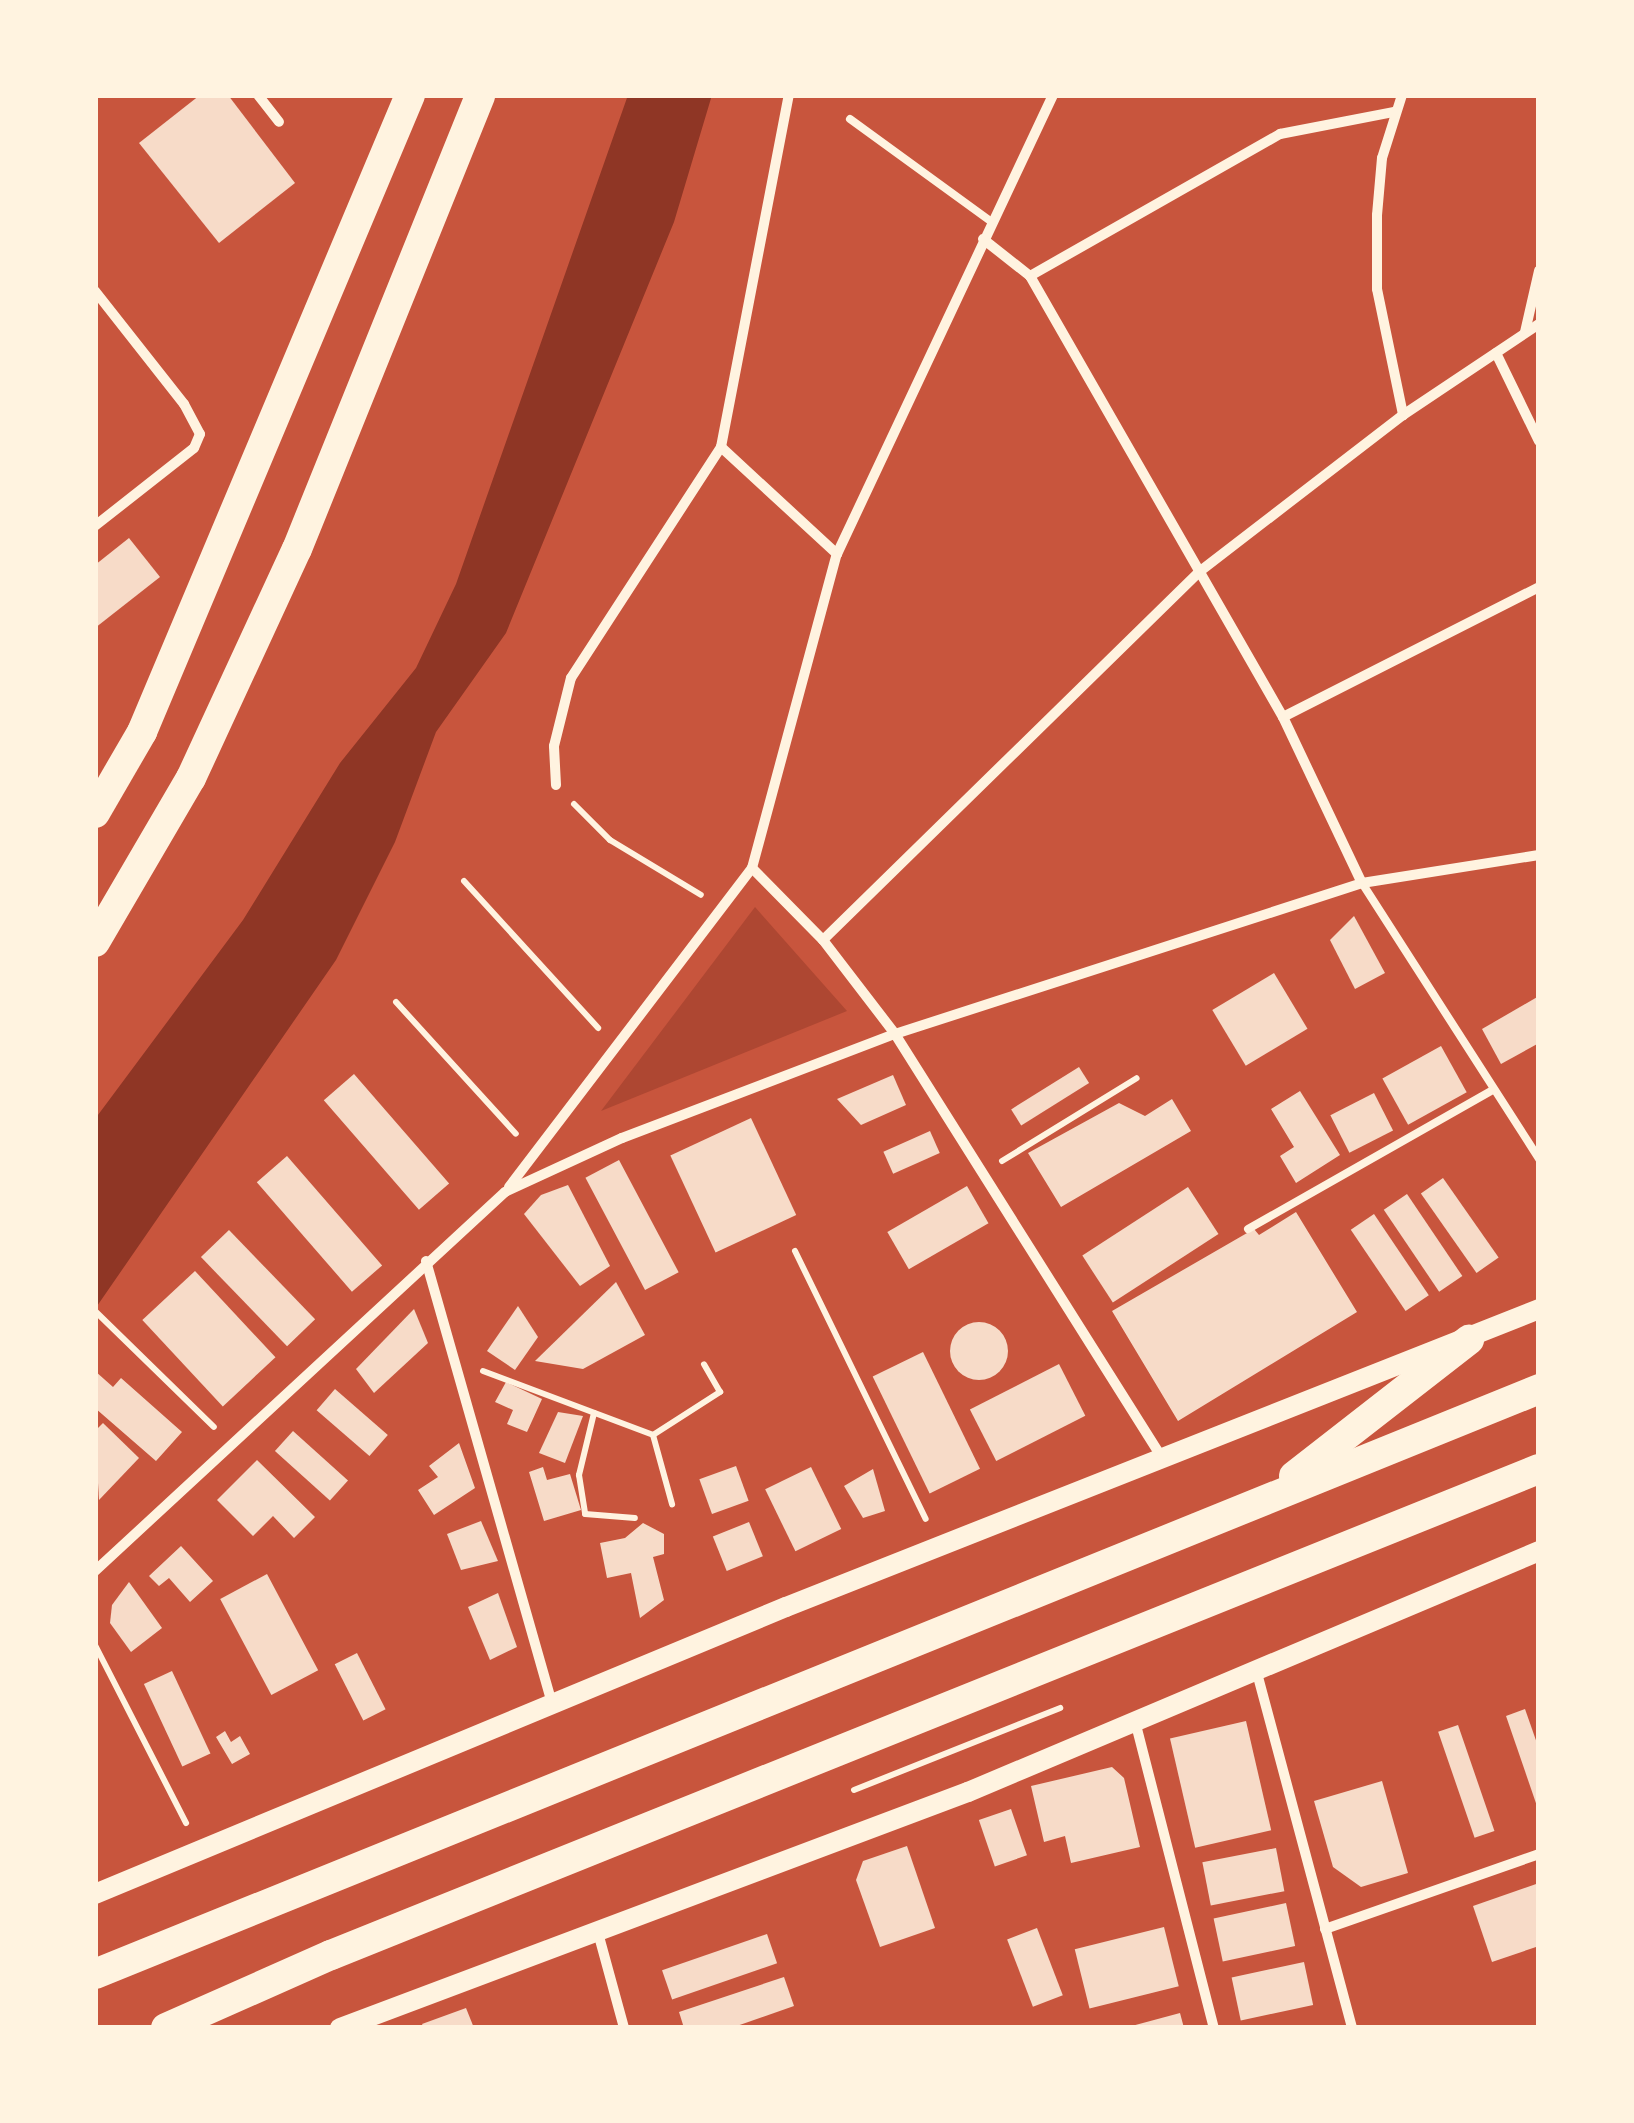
<!DOCTYPE html>
<html>
<head>
<meta charset="utf-8">
<style>
  body { margin:0 }
  #map { position:relative; width:1634px; height:2123px; overflow:hidden; background:#c8553d; font-family:Roboto,sans-serif }
  div>[style] { position:absolute }
  [style*='--x'] { left:calc(var(--x)*1px); top:calc(var(--y)*1px); width:calc(var(--w)*1px); rotate:calc(var(--a)*1deg) }
  .green>* { inset:0; background:#ae4732 }
  .water>* { inset:0; background:#8f3625 }
  .building>* { inset:0; background:#f7dbc8; transform-origin:0 0 }
  .round { border-radius:50% }
  .path>* { height:6px; margin:-3px; padding:0 3px; transform-origin:3px; border-radius:3px; background:#fff3e0 }
  .service>* { height:8px; margin:-4px; padding:0 4px; transform-origin:4px; border-radius:4px; background:#fff3e0 }
  .minor>* { height:10px; margin:-5px; padding:0 5px; transform-origin:5px; border-radius:5px; background:#fff3e0 }
  .secondary>* { height:20px; margin:-10px; padding:0 10px; transform-origin:10px; border-radius:10px; background:#fff3e0 }
  .motorway>* { height:30px; margin:-15px; padding:0 15px; transform-origin:15px; border-radius:15px; background:#fff3e0 }
  span { translate:-50% -50%; white-space:nowrap; text-align:center; line-height:1.15; -webkit-text-stroke:10px #fff3e0; paint-order:stroke }
  .frame { position:absolute; inset:0; border:98px solid #fff3e0; pointer-events:none }
</style>
</head>
<body>
<div id="map">
  <div class="green">
    <i style="clip-path:polygon(755px 907px,847px 1011px,601px 1111px)"></i>
  </div>
  <div class="water">
    <i style="clip-path:polygon(628px 95px,712px 95px,674px 222px,506px 633px,436px 732px,395px 842px,336px 960px,95px 1309px,95px 1119px,243px 920px,340px 763px,416px 668px,456px 584px)"></i>
  </div>
  <div class="building">
    <i style="clip-path:polygon(200px 95px,228px 95px,295px 183px,219px 243px,139px 143px)"></i>
    <i style="clip-path:polygon(129px 538px,160px 577px,95px 628px,95px 565px)"></i>
    <i style="clip-path:polygon(1354px 916px,1385px 973px,1355px 989px,1330px 940px)"></i>
    <i style="left:1274px;top:973px;width:65px;height:72px;rotate:59deg"></i>
    <i style="clip-path:polygon(1539px 996px,1539px 1043px,1501px 1064px,1482px 1029px)"></i>
    <i style="left:1441px;top:1046px;width:53px;height:67px;rotate:61deg"></i>
    <i style="left:1079px;top:1067px;width:19px;height:80px;rotate:58deg"></i>
    <i style="left:354px;top:1074px;width:145px;height:40px;rotate:49deg"></i>
    <i style="clip-path:polygon(893px 1075px,906px 1105px,861px 1125px,837px 1099px)"></i>
    <i style="clip-path:polygon(1300px 1091px,1340px 1155px,1296px 1183px,1280px 1156px,1294px 1147px,1271px 1109px)"></i>
    <i style="left:1374px;top:1093px;width:42px;height:49px;rotate:63deg"></i>
    <i style="clip-path:polygon(1172px 1099px,1191px 1131px,1061px 1207px,1028px 1153px,1119px 1103px,1145px 1116px)"></i>
    <i style="left:751px;top:1118px;width:107px;height:89px;rotate:65deg"></i>
    <i style="left:930px;top:1131px;width:24px;height:51px;rotate:66deg"></i>
    <i style="left:287px;top:1156px;width:145px;height:40px;rotate:49deg"></i>
    <i style="left:619px;top:1160px;width:127px;height:38px;rotate:62deg"></i>
    <i style="left:1443px;top:1178px;width:97px;height:27px;rotate:55deg"></i>
    <i style="clip-path:polygon(568px 1185px,610px 1266px,580px 1286px,524px 1214px,541px 1195px)"></i>
    <i style="left:967px;top:1186px;width:43px;height:92px;rotate:60deg"></i>
    <i style="left:1188px;top:1187px;width:56px;height:126px;rotate:57deg"></i>
    <i style="left:1407px;top:1194px;width:99px;height:28px;rotate:56deg"></i>
    <i style="clip-path:polygon(1296px 1212px,1357px 1312px,1178px 1421px,1112px 1311px,1254px 1229px,1259px 1235px)"></i>
    <i style="left:1374px;top:1214px;width:98px;height:28px;rotate:56deg"></i>
    <i style="left:229px;top:1230px;width:124px;height:39px;rotate:46deg"></i>
    <i style="left:195px;top:1271px;width:118px;height:72px;rotate:47deg"></i>
    <i style="clip-path:polygon(616px 1282px,645px 1335px,583px 1369px,535px 1361px)"></i>
    <i style="clip-path:polygon(518px 1306px,538px 1337px,515px 1370px,487px 1351px)"></i>
    <i style="clip-path:polygon(414px 1309px,428px 1343px,374px 1393px,356px 1369px)"></i>
    <i class="round" style="left:950px;top:1322px;width:58px;height:58px"></i>
    <i style="left:923px;top:1352px;width:130px;height:56px;rotate:64deg"></i>
    <i style="left:1059px;top:1364px;width:58px;height:100px;rotate:63deg"></i>
    <i style="clip-path:polygon(95px 1371px,113px 1387px,121px 1378px,182px 1432px,156px 1461px,95px 1408px)"></i>
    <i style="clip-path:polygon(506px 1382px,542px 1399px,527px 1432px,507px 1424px,513px 1410px,495px 1402px)"></i>
    <i style="left:335px;top:1389px;width:70px;height:28px;rotate:41deg"></i>
    <i style="clip-path:polygon(558px 1412px,583px 1416px,565px 1463px,539px 1453px)"></i>
    <i style="clip-path:polygon(103px 1423px,139px 1458px,99px 1500px,95px 1431px)"></i>
    <i style="left:293px;top:1431px;width:74px;height:27px;rotate:42deg"></i>
    <i style="clip-path:polygon(459px 1443px,475px 1488px,434px 1515px,418px 1490px,438px 1477px,429px 1466px)"></i>
    <i style="clip-path:polygon(257px 1460px,315px 1517px,294px 1538px,273px 1516px,253px 1536px,217px 1500px)"></i>
    <i style="left:736px;top:1466px;width:37px;height:39px;rotate:70deg"></i>
    <i style="clip-path:polygon(543px 1467px,547px 1480px,570px 1474px,581px 1510px,544px 1521px,529px 1472px)"></i>
    <i style="left:811px;top:1467px;width:69px;height:51px;rotate:64deg"></i>
    <i style="clip-path:polygon(873px 1469px,885px 1511px,863px 1518px,844px 1486px)"></i>
    <i style="clip-path:polygon(481px 1521px,498px 1561px,461px 1570px,447px 1534px)"></i>
    <i style="left:749px;top:1522px;width:37px;height:39px;rotate:68deg"></i>
    <i style="clip-path:polygon(643px 1523px,664px 1534px,664px 1554px,653px 1557px,664px 1600px,640px 1618px,631px 1573px,607px 1578px,600px 1543px,625px 1538px)"></i>
    <i style="clip-path:polygon(181px 1546px,213px 1581px,190px 1602px,169px 1578px,159px 1586px,149px 1576px)"></i>
    <i style="left:267px;top:1574px;width:109px;height:53px;rotate:62deg"></i>
    <i style="clip-path:polygon(129px 1582px,162px 1628px,131px 1652px,110px 1623px,112px 1605px)"></i>
    <i style="clip-path:polygon(498px 1593px,517px 1647px,490px 1660px,468px 1607px)"></i>
    <i style="left:357px;top:1653px;width:63px;height:25px;rotate:63deg"></i>
    <i style="left:172px;top:1671px;width:91px;height:31px;rotate:65deg"></i>
    <i style="clip-path:polygon(1525px 1709px,1539px 1749px,1538px 1809px,1506px 1716px)"></i>
    <i style="left:1246px;top:1721px;width:112px;height:78px;rotate:77deg"></i>
    <i style="left:1458px;top:1725px;width:112px;height:21px;rotate:71deg"></i>
    <i style="clip-path:polygon(225px 1731px,231px 1742px,240px 1736px,250px 1754px,232px 1764px,216px 1737px)"></i>
    <i style="clip-path:polygon(1112px 1767px,1124px 1778px,1140px 1847px,1071px 1863px,1065px 1836px,1044px 1842px,1031px 1786px)"></i>
    <i style="clip-path:polygon(1382px 1781px,1408px 1873px,1361px 1887px,1333px 1867px,1314px 1801px)"></i>
    <i style="left:1011px;top:1809px;width:49px;height:34px;rotate:71deg"></i>
    <i style="clip-path:polygon(907px 1846px,935px 1928px,880px 1947px,856px 1880px,863px 1861px)"></i>
    <i style="left:1276px;top:1848px;width:44px;height:75px;rotate:79deg"></i>
    <i style="clip-path:polygon(1539px 1883px,1539px 1946px,1492px 1962px,1473px 1906px)"></i>
    <i style="left:1286px;top:1903px;width:44px;height:74px;rotate:78deg"></i>
    <i style="left:1164px;top:1927px;width:61px;height:92px;rotate:76deg"></i>
    <i style="left:1037px;top:1928px;width:72px;height:32px;rotate:69deg"></i>
    <i style="left:767px;top:1934px;width:31px;height:111px;rotate:71deg"></i>
    <i style="left:1304px;top:1962px;width:44px;height:74px;rotate:78deg"></i>
    <i style="clip-path:polygon(784px 1977px,794px 2006px,731px 2028px,684px 2028px,679px 2012px)"></i>
    <i style="clip-path:polygon(466px 2008px,474px 2028px,424px 2028px,422px 2024px)"></i>
    <i style="clip-path:polygon(1180px 2013px,1184px 2028px,1128px 2028px,1128px 2027px)"></i>
  </div>
  <div class="path">
    <i style="--x:574;--y:804;--w:51;--a:45"></i>
    <i style="--x:610;--y:840;--w:106;--a:31.1"></i>
    <i style="--x:464;--y:881;--w:199;--a:47.6"></i>
    <i style="--x:396;--y:1002;--w:178;--a:47.7"></i>
    <i style="--x:1002;--y:1161;--w:158;--a:-31.6"></i>
    <i style="--x:795;--y:1251;--w:298;--a:64"></i>
    <i style="--x:95;--y:1311;--w:166;--a:44.3"></i>
    <i style="--x:483;--y:1371;--w:182;--a:20.6"></i>
    <i style="--x:653;--y:1435;--w:80;--a:-32.7"></i>
    <i style="--x:720;--y:1392;--w:32;--a:-120"></i>
    <i style="--x:594;--y:1413;--w:64;--a:103.6"></i>
    <i style="--x:579;--y:1475;--w:39;--a:81"></i>
    <i style="--x:585;--y:1514;--w:50;--a:4.6"></i>
    <i style="--x:653;--y:1435;--w:72;--a:74.6"></i>
    <i style="--x:95;--y:1645;--w:200;--a:62.9"></i>
    <i style="--x:854;--y:1790;--w:222;--a:-21.7"></i>
  </div>
  <div class="service">
    <i style="--x:850;--y:119;--w:175;--a:36"></i>
    <i style="--x:1362;--y:883;--w:328;--a:57.3"></i>
    <i style="--x:1248;--y:1229;--w:282;--a:-29.6"></i>
  </div>
  <div class="minor">
    <i style="--x:258;--y:95;--w:34;--a:52"></i>
    <i style="--x:1402;--y:95;--w:66;--a:107.6"></i>
    <i style="--x:1382;--y:158;--w:57;--a:95"></i>
    <i style="--x:1377;--y:215;--w:74;--a:90"></i>
    <i style="--x:1377;--y:289;--w:129;--a:78.3"></i>
    <i style="--x:983;--y:239;--w:60;--a:38.2"></i>
    <i style="--x:1030;--y:276;--w:508;--a:60.16"></i>
    <i style="--x:1283;--y:717;--w:184;--a:64.6"></i>
    <i style="--x:1030;--y:276;--w:288;--a:-29.6"></i>
    <i style="--x:1280;--y:134;--w:115;--a:-11"></i>
    <i style="--x:95;--y:291;--w:144;--a:51.8"></i>
    <i style="--x:184;--y:404;--w:34;--a:62"></i>
    <i style="--x:200;--y:434;--w:15;--a:113"></i>
    <i style="--x:194;--y:448;--w:126;--a:141.8"></i>
    <i style="--x:1525;--y:332;--w:63;--a:-77.1"></i>
    <i style="--x:1496;--y:353;--w:98;--a:64"></i>
    <i style="--x:721;--y:447;--w:158;--a:42.7"></i>
    <i style="--x:1283;--y:717;--w:287;--a:-26.9"></i>
    <i style="--x:556;--y:785;--w:39;--a:-93"></i>
    <i style="--x:554;--y:746;--w:70;--a:-76"></i>
    <i style="--x:571;--y:678;--w:275;--a:-57"></i>
    <i style="--x:721;--y:447;--w:359;--a:-79.1"></i>
    <i style="--x:752;--y:868;--w:101;--a:45.4"></i>
    <i style="--x:823;--y:940;--w:118;--a:52.5"></i>
    <i style="--x:895;--y:1034;--w:505;--a:57.79"></i>
    <i style="--x:823;--y:940;--w:526;--a:-44.38"></i>
    <i style="--x:1199;--y:572;--w:257;--a:-37.6"></i>
    <i style="--x:1403;--y:415;--w:164;--a:-33.8"></i>
    <i style="--x:509;--y:1187;--w:401;--a:-52.7"></i>
    <i style="--x:752;--y:868;--w:325;--a:-74.9"></i>
    <i style="--x:837;--y:554;--w:507;--a:-64.8"></i>
    <i style="--x:426;--y:1261;--w:460;--a:74.1"></i>
    <i style="--x:95;--y:1571;--w:558;--a:-42.75"></i>
    <i style="--x:505;--y:1192;--w:129;--a:-24.8"></i>
    <i style="--x:622;--y:1138;--w:292;--a:-20.9"></i>
    <i style="--x:895;--y:1034;--w:491;--a:-17.9"></i>
    <i style="--x:1362;--y:883;--w:179;--a:-9"></i>
    <i style="--x:1257;--y:1673;--w:367;--a:75"></i>
    <i style="--x:1135;--y:1721;--w:317;--a:75.6"></i>
    <i style="--x:597;--y:1929;--w:103;--a:74.7"></i>
    <i style="--x:1325;--y:1929;--w:227;--a:-19.3"></i>
  </div>
  <div class="secondary">
    <i style="--x:95;--y:1894;--w:748;--a:-22.56"></i>
    <i style="--x:786;--y:1607;--w:810;--a:-21.59"></i>
    <i style="--x:340;--y:2028;--w:671;--a:-20.6"></i>
    <i style="--x:968;--y:1792;--w:620;--a:-22.88"></i>
  </div>
  <div class="motorway">
    <i style="--x:95;--y:813;--w:94;--a:-59.9"></i>
    <i style="--x:142;--y:732;--w:691;--a:-67.18"></i>
    <i style="--x:95;--y:942;--w:190;--a:-59.7"></i>
    <i style="--x:191;--y:778;--w:252;--a:-65.2"></i>
    <i style="--x:297;--y:549;--w:489;--a:-68"></i>
    <i style="--x:1294;--y:1476;--w:222;--a:-37.9"></i>
    <i style="--x:95;--y:1974;--w:1558;--a:-22.05"></i>
    <i style="--x:166;--y:2028;--w:180;--a:-23.9"></i>
    <i style="--x:331;--y:1955;--w:1302;--a:-21.92"></i>
  </div>
  <div class="frame"></div>
</div>
</body>
</html>
